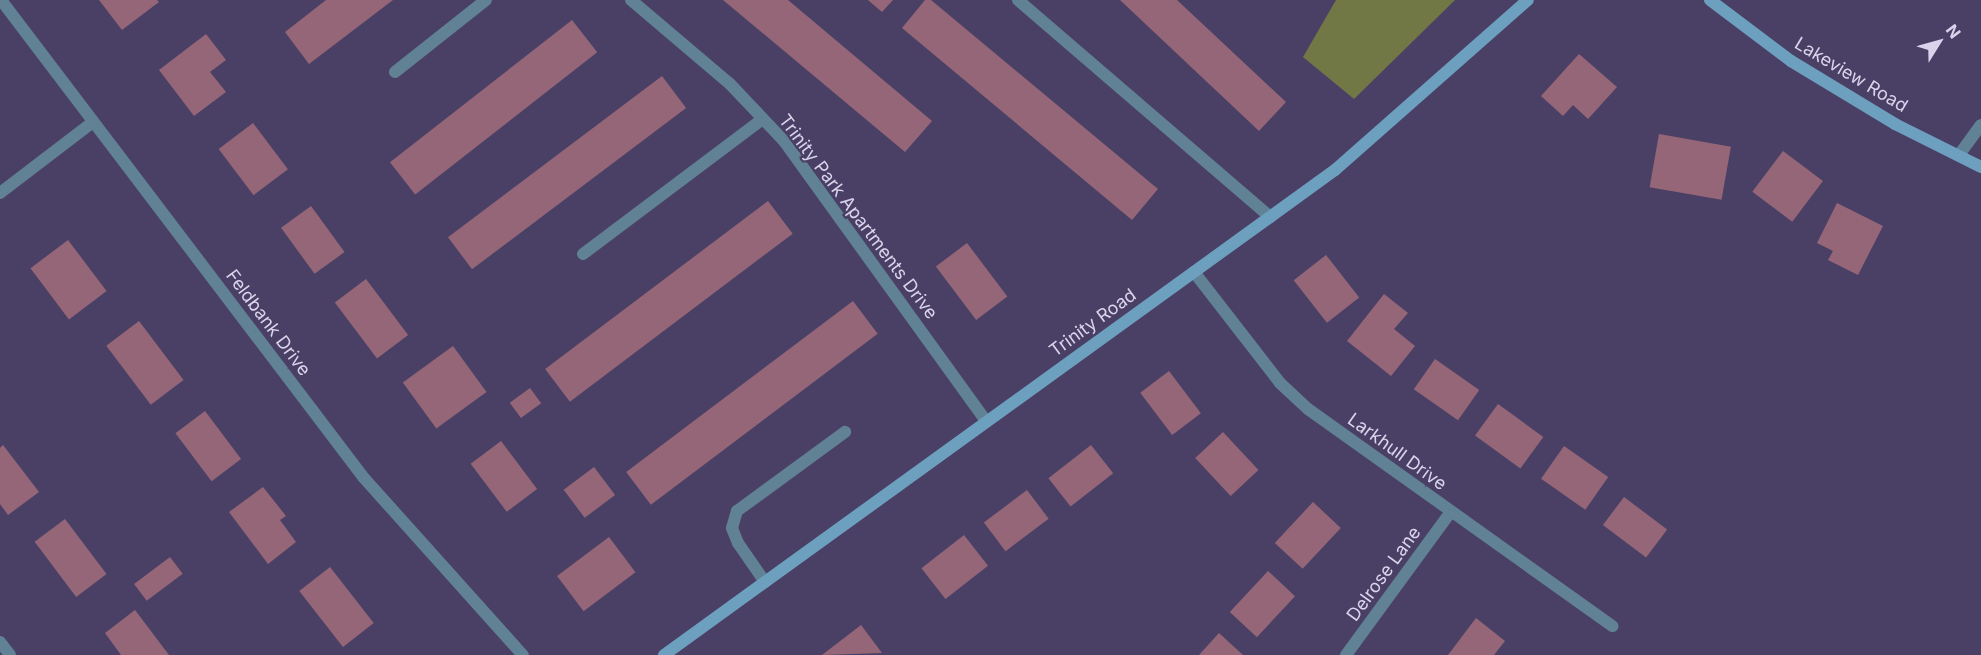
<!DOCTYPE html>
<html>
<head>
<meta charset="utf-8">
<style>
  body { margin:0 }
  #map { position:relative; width:1981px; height:655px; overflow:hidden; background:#4a4066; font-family:Inter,sans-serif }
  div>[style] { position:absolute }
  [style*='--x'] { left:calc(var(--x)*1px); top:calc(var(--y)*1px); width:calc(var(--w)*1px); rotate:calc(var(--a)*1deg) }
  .green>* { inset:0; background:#717846 }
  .building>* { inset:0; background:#956677; transform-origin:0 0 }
  .lane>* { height:12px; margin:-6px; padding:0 6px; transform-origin:6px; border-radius:6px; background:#618194 }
  .street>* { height:12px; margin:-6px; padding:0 6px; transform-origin:6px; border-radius:6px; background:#618194 }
  .secondary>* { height:12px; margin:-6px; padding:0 6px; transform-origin:6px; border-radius:6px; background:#6da0bf }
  span { translate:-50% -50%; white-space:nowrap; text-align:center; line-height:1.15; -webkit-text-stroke:4.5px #4a4066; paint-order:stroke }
  .street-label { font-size:18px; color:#d9d4eb }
  .north { position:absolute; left:1909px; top:12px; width:60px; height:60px; -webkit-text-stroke:4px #4a4066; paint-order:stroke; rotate:53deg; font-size:16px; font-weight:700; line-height:24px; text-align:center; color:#d9d4eb }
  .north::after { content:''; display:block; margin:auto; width:21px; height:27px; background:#d9d4eb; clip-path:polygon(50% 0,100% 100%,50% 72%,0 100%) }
</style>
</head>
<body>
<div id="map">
  <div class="green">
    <i style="clip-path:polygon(1336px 0,1455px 0,1354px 99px,1303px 57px)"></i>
  </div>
  <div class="building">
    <i style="clip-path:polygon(99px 0,157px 0,159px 2px,122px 30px)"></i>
    <i style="clip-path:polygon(326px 0,393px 0,309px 64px,285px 32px)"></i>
    <i style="clip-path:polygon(723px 0,788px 0,932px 121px,905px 152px)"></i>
    <i style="clip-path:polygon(868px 0,893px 0,882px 12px)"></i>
    <i style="clip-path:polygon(925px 0,931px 0,1158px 189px,1132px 220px,902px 28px)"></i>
    <i style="clip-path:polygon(1120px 0,1177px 0,1286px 102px,1259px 131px)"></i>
    <i style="left:572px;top:20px;width:41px;height:231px;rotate:52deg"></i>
    <i style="clip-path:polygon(206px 34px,226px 60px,210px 72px,226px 92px,194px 116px,159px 70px)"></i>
    <i style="clip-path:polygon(1579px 54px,1617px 87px,1588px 119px,1573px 105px,1563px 116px,1541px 96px)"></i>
    <i style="left:662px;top:76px;width:40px;height:268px;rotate:53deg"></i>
    <i style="left:253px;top:123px;width:58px;height:43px;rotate:53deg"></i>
    <i style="left:1659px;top:134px;width:73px;height:54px;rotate:10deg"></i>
    <i style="left:1783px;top:151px;width:50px;height:51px;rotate:37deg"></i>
    <i style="left:768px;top:201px;width:41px;height:279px;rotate:53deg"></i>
    <i style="clip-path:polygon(1837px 203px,1883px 226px,1858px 275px,1828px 260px,1833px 251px,1817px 243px)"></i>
    <i style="left:311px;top:206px;width:57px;height:37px;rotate:54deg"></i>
    <i style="left:68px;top:240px;width:64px;height:47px;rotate:53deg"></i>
    <i style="left:967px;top:243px;width:67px;height:39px;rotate:53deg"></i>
    <i style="left:1326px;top:255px;width:54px;height:41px;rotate:52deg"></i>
    <i style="left:366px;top:279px;width:70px;height:39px;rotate:53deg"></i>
    <i style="clip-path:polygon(1384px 294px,1408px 313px,1394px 329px,1415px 346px,1391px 376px,1347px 341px)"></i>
    <i style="left:853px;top:301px;width:41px;height:284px;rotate:53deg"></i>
    <i style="left:139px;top:321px;width:74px;height:41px;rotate:53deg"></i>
    <i style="left:453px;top:346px;width:57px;height:62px;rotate:54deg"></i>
    <i style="left:1435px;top:359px;width:54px;height:37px;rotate:35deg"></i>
    <i style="left:1169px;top:371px;width:53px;height:36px;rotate:53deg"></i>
    <i style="left:530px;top:388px;width:19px;height:25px;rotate:54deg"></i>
    <i style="left:1498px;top:404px;width:56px;height:39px;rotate:36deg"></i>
    <i style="left:205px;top:411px;width:60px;height:37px;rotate:53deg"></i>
    <i style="left:1223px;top:432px;width:52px;height:38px;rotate:47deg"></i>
    <i style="left:501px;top:441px;width:60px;height:38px;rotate:53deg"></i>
    <i style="clip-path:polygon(3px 445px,39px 492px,8px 515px,0 504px,0 448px)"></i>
    <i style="left:1091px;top:445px;width:36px;height:54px;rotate:52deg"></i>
    <i style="left:1564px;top:446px;width:54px;height:40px;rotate:35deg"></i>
    <i style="left:594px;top:467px;width:35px;height:38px;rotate:53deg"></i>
    <i style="clip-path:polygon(263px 487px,286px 516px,280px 520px,296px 542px,268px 564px,229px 512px)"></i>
    <i style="left:1027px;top:490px;width:36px;height:54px;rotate:53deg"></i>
    <i style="left:1624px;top:497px;width:54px;height:35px;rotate:37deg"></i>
    <i style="left:1313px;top:502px;width:38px;height:56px;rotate:43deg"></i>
    <i style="left:65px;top:519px;width:69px;height:38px;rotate:53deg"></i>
    <i style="left:964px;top:535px;width:39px;height:54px;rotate:52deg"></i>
    <i style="left:609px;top:537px;width:44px;height:65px;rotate:53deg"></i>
    <i style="left:170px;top:557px;width:21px;height:45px;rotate:53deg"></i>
    <i style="left:330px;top:567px;width:71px;height:39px;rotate:52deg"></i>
    <i style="left:1268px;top:571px;width:37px;height:56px;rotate:43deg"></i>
    <i style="clip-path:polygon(135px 610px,169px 655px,121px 655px,105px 633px)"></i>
    <i style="clip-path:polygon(1476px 618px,1505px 641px,1494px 655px,1448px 655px)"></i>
    <i style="clip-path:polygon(861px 625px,882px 653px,822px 655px)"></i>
    <i style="clip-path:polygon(1219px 633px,1243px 655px,1199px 655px)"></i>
  </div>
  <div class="lane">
    <i style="--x:395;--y:72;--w:116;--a:-38.4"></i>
    <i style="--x:1959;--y:155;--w:37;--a:-54"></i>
    <i style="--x:583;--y:254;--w:225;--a:-36.9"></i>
    <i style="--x:765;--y:582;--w:47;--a:-124.7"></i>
    <i style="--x:738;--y:543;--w:16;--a:-112"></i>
    <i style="--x:732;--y:528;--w:18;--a:-74"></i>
    <i style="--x:737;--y:511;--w:134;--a:-36.2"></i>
  </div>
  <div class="street">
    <i style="--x:1;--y:0;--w:600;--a:52.79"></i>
    <i style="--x:364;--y:478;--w:238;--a:48.1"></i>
    <i style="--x:631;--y:0;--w:130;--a:40.3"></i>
    <i style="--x:730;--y:84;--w:79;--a:46.5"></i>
    <i style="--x:784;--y:141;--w:345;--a:54.2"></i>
    <i style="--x:1018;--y:0;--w:333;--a:40.7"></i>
    <i style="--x:0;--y:193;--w:117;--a:-37.4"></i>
    <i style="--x:1194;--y:272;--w:140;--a:52.2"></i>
    <i style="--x:1280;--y:383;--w:38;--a:43"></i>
    <i style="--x:1308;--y:409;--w:374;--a:35.5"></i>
    <i style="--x:0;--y:642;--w:16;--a:52"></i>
    <i style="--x:1346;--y:655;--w:176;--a:-53.8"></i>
  </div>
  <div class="secondary">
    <i style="--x:1710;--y:0;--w:101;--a:37"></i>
    <i style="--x:1791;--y:61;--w:122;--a:31.2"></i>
    <i style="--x:1895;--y:124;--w:96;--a:26.6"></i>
    <i style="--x:664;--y:655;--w:828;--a:-35.86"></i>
    <i style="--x:1335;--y:170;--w:257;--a:-41.4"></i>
  </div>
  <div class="street-label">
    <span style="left:1851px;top:75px;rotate:31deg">Lakeview Road</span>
    <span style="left:858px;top:217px;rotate:53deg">Trinity Park Apartments Drive</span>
    <span style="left:268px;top:323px;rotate:53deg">Feldbank Drive</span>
    <span style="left:1093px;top:323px;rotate:-36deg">Trinity Road</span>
    <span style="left:1397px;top:452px;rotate:36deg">Larkhull Drive</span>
    <span style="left:1384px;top:574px;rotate:-54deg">Delrose Lane</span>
  </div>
  <div class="north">N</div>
</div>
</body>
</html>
